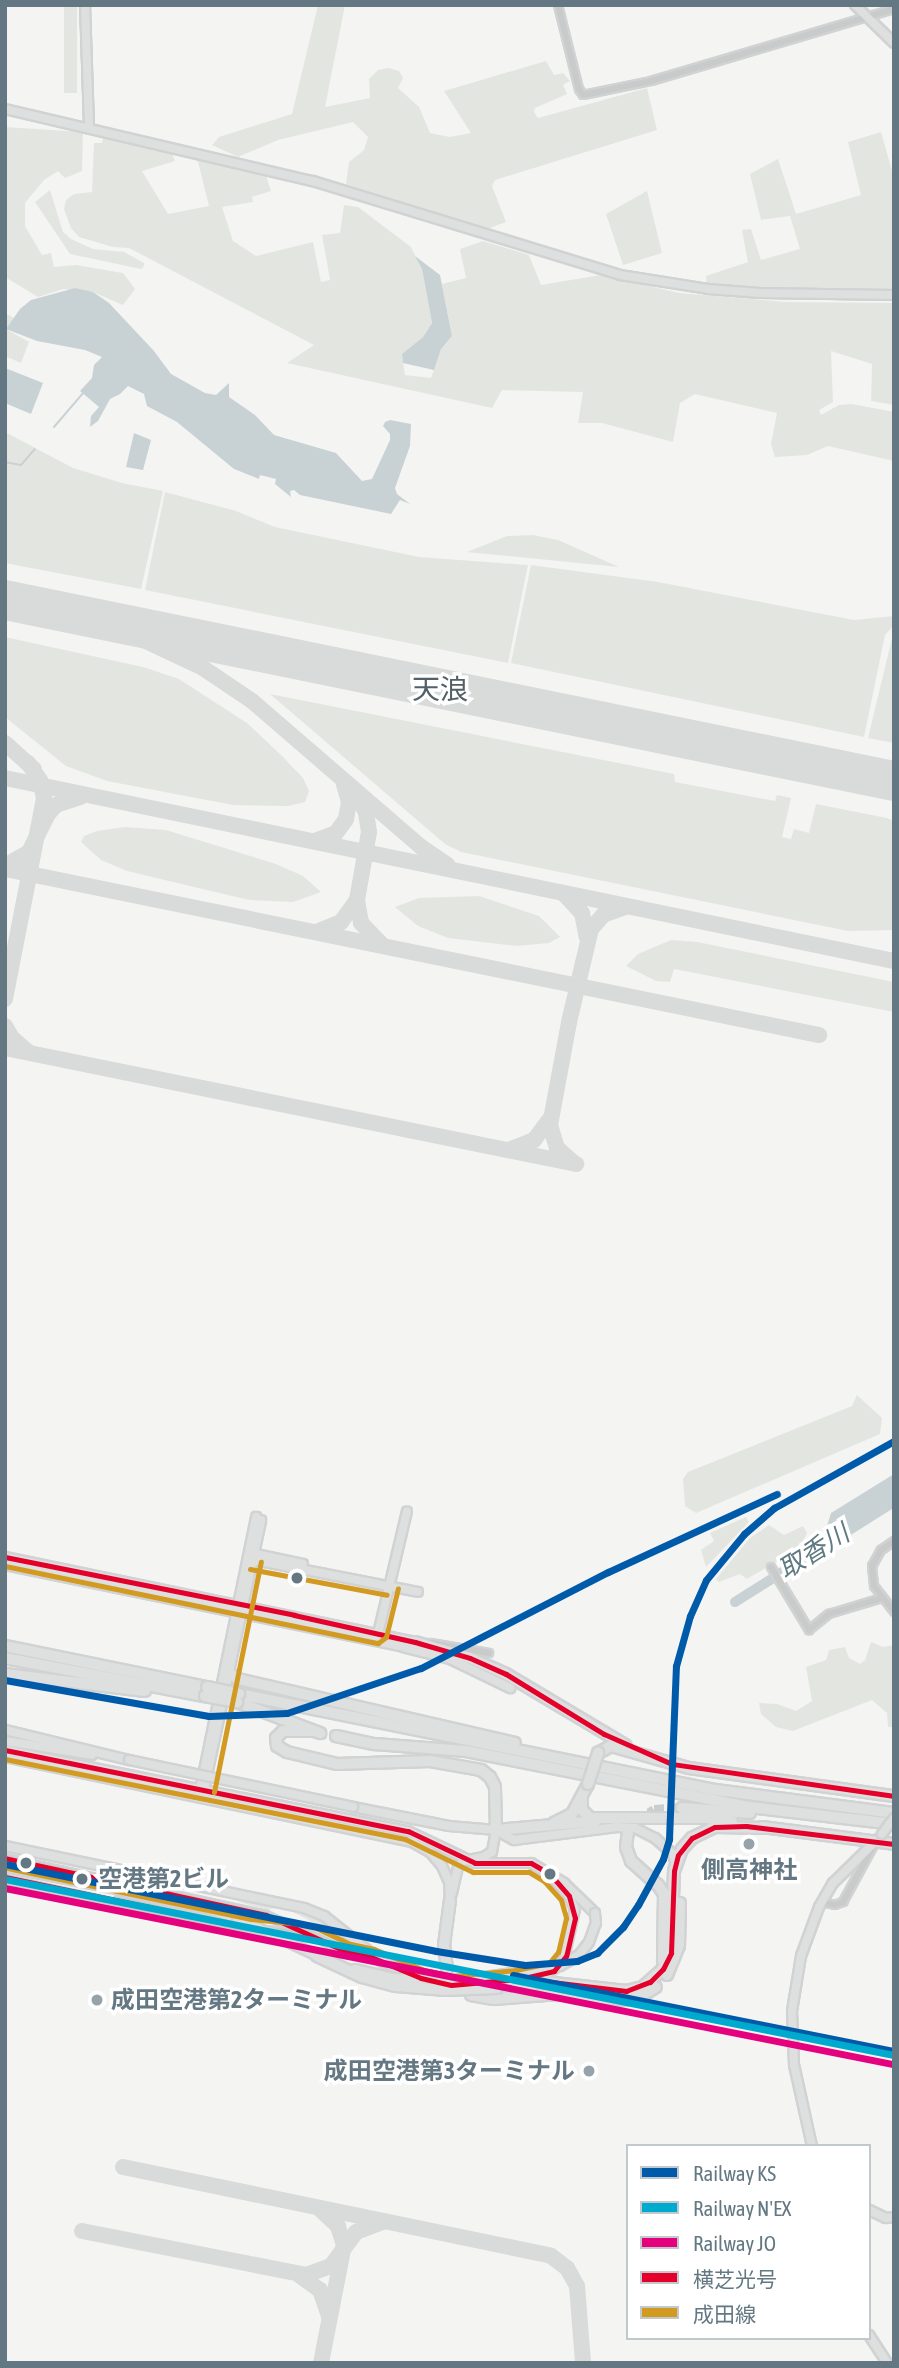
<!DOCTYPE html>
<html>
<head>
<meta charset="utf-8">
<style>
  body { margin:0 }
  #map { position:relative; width:899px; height:2368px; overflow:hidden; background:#f4f4f3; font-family:"Asap Condensed","Noto Sans JP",sans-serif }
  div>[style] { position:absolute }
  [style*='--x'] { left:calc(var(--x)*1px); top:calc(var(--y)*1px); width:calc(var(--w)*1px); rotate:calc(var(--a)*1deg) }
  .green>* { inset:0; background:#e3e6e0; transform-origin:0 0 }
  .water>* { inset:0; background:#c8d2d4 }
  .stream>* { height:2px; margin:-1px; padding:0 1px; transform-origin:1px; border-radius:1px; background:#c8d2d4 }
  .river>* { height:10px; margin:-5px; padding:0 5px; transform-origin:5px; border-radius:5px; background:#c8d2d4 }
  .taxiway>* { height:16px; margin:-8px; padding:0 8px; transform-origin:8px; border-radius:8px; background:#d9dada }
  .runway>* { height:40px; margin:-20px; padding:0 20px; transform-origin:20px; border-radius:20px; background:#d9dada }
  .highway-tunnel>* { height:10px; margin-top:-5px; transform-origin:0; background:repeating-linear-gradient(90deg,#c9cfd1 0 10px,transparent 0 15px) }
  .roads { filter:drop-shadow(2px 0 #d1d2d3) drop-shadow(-2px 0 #d1d2d3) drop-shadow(0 2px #d1d2d3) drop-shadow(0 -2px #d1d2d3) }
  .street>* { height:6px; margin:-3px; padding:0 3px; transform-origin:3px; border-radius:3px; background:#c9caca }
  .secondary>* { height:8px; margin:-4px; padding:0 4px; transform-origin:4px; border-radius:4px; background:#dedfdf }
  .highway>* { height:10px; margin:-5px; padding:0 5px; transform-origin:5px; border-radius:5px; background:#dedfdf }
  .bridges { filter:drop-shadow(2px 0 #d1d2d3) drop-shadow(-2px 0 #d1d2d3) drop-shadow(0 2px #d1d2d3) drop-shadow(0 -2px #d1d2d3) }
  .street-bridge>* { height:6px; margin:-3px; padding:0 3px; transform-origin:3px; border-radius:3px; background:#c9caca }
  .secondary-bridge>* { height:8px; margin:-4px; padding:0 4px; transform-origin:4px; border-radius:4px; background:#dedfdf }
  .highway-bridge>* { height:10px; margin:-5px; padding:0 5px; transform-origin:5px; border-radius:5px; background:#dedfdf }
  .bus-1>* { height:5px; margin:-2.5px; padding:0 2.5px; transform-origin:2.5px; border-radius:2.5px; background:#e4002b }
  .bus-2>* { height:5px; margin:-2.5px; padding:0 2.5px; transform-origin:2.5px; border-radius:2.5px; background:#d29a21 }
  .rail-1>* { height:7px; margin:-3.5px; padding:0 3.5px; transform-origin:3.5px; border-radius:3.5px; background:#005aaa }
  .rail-2>* { height:7px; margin:-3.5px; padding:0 3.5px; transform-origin:3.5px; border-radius:3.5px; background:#00a9ce }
  .rail-3>* { height:7px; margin:-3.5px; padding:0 3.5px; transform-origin:3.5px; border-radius:3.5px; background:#e5007d }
  .dots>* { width:19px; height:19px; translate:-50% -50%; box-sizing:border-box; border:4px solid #fff; border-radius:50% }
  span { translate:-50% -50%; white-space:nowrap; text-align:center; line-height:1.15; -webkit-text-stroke:7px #fff; paint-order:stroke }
  .poi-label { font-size:24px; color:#647883; font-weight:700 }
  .left { translate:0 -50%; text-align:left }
  .right { translate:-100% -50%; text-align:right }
  .stop-label { font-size:24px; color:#647883; font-weight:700 }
  .water-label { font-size:26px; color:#5f7a80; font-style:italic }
  .quarter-label { font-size:28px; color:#526068 }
  .frame { position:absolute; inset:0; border:7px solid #647883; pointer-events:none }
  .legend { position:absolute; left:626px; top:2144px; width:245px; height:196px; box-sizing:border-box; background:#fff; border:2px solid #c1c9cd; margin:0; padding:9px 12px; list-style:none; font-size:21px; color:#647883 }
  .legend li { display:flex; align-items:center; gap:14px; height:35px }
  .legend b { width:35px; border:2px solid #c1c9cd }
</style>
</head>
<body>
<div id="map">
  <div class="green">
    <i style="left:64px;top:5px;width:13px;height:88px"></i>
    <i style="clip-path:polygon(318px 5px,345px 5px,325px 107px,370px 98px,369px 79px,378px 70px,389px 68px,399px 71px,403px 78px,398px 88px,419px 107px,430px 133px,450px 137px,471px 133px,444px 91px,546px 61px,554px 75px,563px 73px,570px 81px,563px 85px,567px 94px,535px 108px,534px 112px,538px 118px,647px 88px,657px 130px,495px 180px,492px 186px,506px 222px,487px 229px,346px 184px,349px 162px,364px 150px,368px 137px,353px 122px,278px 140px,238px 157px,212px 145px,219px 137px,292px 114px)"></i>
    <i style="clip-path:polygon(5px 127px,83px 132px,82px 171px,65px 178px,58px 171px,44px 180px,25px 203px,25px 226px,42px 255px,51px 253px,54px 267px,76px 265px,123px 273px,135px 289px,123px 305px,93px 292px,63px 289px,38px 297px,5px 277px)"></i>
    <i style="clip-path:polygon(881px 132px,894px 178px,894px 289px,707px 286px,706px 276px,748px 262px,742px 230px,751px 229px,761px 260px,800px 249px,790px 216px,761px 220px,750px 174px,778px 159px,796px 214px,861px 195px,848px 142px)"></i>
    <i style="clip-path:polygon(104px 135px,171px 151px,175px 161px,142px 171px,168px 214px,209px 206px,197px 158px,265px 173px,271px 191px,252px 197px,253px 202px,222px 207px,233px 241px,256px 256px,313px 242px,321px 282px,330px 280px,322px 235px,340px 233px,344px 205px,358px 207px,411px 247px,422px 269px,432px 323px,423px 337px,402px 354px,405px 375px,431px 378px,441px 349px,452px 336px,442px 284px,466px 278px,460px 249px,483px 241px,529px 255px,541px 285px,601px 275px,679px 293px,787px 302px,893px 303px,894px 405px,871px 401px,872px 364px,831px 351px,833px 402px,819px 410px,821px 415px,839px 405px,852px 404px,894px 412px,894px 461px,828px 446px,807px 455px,775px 457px,771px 444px,777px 413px,695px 394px,680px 403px,673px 442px,602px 423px,578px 423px,583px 392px,502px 390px,492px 408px,287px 363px,314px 345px,129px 248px,113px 247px,79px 237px,71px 228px,64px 209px,66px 200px,74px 194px,92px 192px,94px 143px,102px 143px)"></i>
    <i style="clip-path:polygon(50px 190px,63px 232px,71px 239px,93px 249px,124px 252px,144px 263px,144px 266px,141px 269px,70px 254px,35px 202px)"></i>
    <i style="clip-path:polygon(647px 191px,662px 253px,623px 265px,606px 214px)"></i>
    <i style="clip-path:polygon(5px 313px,14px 318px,6px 329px,29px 342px,21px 363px,5px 356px)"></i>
    <i style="clip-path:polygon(5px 432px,73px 468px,122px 483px,163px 491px,141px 589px,5px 563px)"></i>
    <i style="clip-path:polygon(165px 492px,236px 511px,275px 527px,419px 557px,528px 565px,508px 663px,145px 590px)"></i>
    <i style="clip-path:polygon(533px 535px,558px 540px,619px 567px,467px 552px,507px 536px)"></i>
    <i style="clip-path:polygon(531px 565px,658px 582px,854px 620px,894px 616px,894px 625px,885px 635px,864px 737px,511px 663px)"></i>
    <i style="clip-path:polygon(894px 630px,894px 743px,868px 738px)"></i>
    <i style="clip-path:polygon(5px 637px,143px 667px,179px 679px,247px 723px,282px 756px,303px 778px,309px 791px,305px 802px,288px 806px,233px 805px,107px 781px,66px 766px,5px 717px)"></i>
    <i style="clip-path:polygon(270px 694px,674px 774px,675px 782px,775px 801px,777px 795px,791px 798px,782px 837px,791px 839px,794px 829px,809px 833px,816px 804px,887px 818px,894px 821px,894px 930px,848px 931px,461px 852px,445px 844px)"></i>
    <i style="clip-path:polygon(125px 827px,166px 830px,276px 864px,303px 876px,321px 892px,293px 902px,249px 900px,127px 871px,101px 860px,81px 842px,84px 836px,97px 831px)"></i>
    <i style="clip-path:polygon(479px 896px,539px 916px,560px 937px,549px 943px,517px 946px,448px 938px,418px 926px,395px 907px,419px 898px)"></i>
    <i style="clip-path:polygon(671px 940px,697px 942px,894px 982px,894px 1012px,674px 969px,670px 982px,656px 981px,626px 966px,638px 954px)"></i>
    <i style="clip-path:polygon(857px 1395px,882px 1418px,880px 1434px,696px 1513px,685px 1506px,683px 1479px,688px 1472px,852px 1406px)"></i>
    <i style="clip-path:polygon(746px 1517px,749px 1522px,706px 1567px,701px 1550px,714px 1541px,710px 1533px)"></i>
    <i style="clip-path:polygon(769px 1525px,784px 1535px,803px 1526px,807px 1533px,800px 1548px,747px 1579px,740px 1574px,719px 1582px,716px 1579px,750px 1538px)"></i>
    <i style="clip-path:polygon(871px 1642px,883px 1647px,894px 1645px,894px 1727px,888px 1727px,887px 1713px,872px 1700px,793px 1731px,776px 1727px,761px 1714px,759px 1703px,777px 1704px,796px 1711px,812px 1701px,806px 1667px,826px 1660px,829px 1650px,845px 1647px,849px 1658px,860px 1664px,865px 1660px)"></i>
    <i style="clip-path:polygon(240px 1898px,316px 1913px,362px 1952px,347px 1949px,329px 1931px,293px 1912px,278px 1907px,268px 1910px,239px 1902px)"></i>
  </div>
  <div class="water">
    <i style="clip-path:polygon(415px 256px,440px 275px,452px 336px,441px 349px,434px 370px,403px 363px,402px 354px,423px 337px,432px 323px,422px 269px)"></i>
    <i style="clip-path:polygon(75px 288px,93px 292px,109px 303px,154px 351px,171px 374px,205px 393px,216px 395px,229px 383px,229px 397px,255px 415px,274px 435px,336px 453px,362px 481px,372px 479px,390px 440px,390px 434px,383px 426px,385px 422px,390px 420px,411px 424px,410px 446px,395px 488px,397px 494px,410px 504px,400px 500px,391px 514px,300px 495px,294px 490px,290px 491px,291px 497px,275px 484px,276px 479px,260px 475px,259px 479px,234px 469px,177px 422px,147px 406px,144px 394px,128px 386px,120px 394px,110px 399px,98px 421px,90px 427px,91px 416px,99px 407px,80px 391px,92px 378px,94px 365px,102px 357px,85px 350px,37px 341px,6px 329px,20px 309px,31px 300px)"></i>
    <i style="clip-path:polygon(5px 368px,43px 383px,31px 414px,5px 403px)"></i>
    <i style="clip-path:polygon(134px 433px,151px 440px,143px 470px,126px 467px)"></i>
    <i style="clip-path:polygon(894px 1474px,894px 1497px,822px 1542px,831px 1513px)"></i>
  </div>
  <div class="stream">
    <i style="--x:54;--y:427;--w:45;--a:-49.5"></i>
    <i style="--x:5;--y:462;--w:16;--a:11"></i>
    <i style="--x:21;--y:465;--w:21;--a:-49"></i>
  </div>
  <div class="river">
    <i style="--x:735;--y:1602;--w:188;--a:-32.2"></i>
  </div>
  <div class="taxiway">
    <i style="--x:101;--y:620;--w:113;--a:25.2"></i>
    <i style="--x:203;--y:668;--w:59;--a:34"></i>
    <i style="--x:252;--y:701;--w:223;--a:40.8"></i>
    <i style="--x:421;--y:847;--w:32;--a:34"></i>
    <i style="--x:5;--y:743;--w:39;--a:42"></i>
    <i style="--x:5;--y:778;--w:908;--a:11.63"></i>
    <i style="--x:869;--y:778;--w:28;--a:26"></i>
    <i style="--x:315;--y:841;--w:22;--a:-21"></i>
    <i style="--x:336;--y:833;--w:17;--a:-54"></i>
    <i style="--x:346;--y:819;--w:17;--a:-80"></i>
    <i style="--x:349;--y:802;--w:18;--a:-106"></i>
    <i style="--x:5;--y:866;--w:28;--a:-30"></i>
    <i style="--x:29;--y:852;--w:42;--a:-63.4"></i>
    <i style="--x:48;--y:814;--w:12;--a:-48"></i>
    <i style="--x:56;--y:805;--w:26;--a:-18"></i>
    <i style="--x:5;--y:869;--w:831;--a:11.53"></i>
    <i style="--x:565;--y:895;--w:25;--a:47"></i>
    <i style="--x:582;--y:913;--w:25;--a:79"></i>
    <i style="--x:357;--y:900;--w:23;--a:80"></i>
    <i style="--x:361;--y:923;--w:29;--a:46"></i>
    <i style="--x:319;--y:931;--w:24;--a:-22"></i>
    <i style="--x:341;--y:922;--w:27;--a:-54"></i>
    <i style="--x:357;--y:900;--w:69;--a:-80"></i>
    <i style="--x:369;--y:832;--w:20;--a:-99"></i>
    <i style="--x:366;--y:812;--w:17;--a:-121"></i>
    <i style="--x:5;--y:999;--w:205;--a:-79"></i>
    <i style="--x:44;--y:798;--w:18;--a:-103"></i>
    <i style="--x:40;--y:780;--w:21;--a:-125"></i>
    <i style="--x:5;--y:1026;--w:14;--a:60"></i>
    <i style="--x:12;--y:1038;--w:20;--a:41"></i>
    <i style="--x:5;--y:1048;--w:583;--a:11.48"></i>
    <i style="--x:511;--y:1149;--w:25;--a:-21"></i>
    <i style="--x:534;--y:1140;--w:26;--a:-53"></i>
    <i style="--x:574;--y:1163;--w:23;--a:-139"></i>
    <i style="--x:557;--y:1148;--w:24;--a:-107"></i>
    <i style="--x:550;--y:1125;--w:105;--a:-79.5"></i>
    <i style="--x:569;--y:1022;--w:96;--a:-76.7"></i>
    <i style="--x:591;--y:929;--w:18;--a:-49"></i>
    <i style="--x:603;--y:915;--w:23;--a:-20"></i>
    <i style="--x:123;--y:2167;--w:437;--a:11.7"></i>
    <i style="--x:551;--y:2256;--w:20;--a:37"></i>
    <i style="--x:567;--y:2268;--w:21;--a:61"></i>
    <i style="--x:577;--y:2286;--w:77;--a:85.5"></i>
    <i style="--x:82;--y:2231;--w:228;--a:11.1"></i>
    <i style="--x:306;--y:2275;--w:27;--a:-20"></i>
    <i style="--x:331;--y:2266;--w:42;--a:-53.7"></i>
    <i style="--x:356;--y:2232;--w:28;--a:-21"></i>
    <i style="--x:299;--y:2275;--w:26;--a:36"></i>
    <i style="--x:320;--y:2290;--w:28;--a:71"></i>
    <i style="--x:321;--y:2363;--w:120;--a:-79"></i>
    <i style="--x:344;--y:2245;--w:20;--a:-108"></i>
    <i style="--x:338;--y:2226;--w:23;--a:-137"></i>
  </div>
  <div class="runway">
    <i style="--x:5;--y:600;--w:907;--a:11.51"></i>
  </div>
  <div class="highway-tunnel">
    <i style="--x:636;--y:1821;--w:21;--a:-31"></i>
    <i style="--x:654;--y:1810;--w:28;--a:-4"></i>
  </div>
  <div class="roads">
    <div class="street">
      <i style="--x:558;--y:5;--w:87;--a:76"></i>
      <i style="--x:579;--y:89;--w:7;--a:56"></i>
      <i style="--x:583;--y:95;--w:69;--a:-11.6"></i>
      <i style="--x:651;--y:81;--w:253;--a:-16.5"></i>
      <i style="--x:894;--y:1541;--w:16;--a:145"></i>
      <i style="--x:881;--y:1550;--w:18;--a:119"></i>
      <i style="--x:872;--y:1566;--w:20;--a:84"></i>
      <i style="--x:874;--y:1586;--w:33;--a:52"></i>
      <i style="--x:771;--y:1567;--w:74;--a:58.9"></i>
      <i style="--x:809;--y:1630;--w:26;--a:-39"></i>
      <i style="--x:829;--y:1614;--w:55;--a:-16.8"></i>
      <i style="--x:431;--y:1643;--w:59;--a:9.8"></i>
      <i style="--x:5;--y:1858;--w:267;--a:12.3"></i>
      <i style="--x:266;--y:1915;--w:89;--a:24.6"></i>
      <i style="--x:347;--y:1952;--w:30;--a:14"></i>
      <i style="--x:118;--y:1900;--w:122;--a:11.9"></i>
      <i style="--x:821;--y:1902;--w:14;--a:12"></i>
      <i style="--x:835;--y:1905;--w:9;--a:-21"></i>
      <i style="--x:843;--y:1902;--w:67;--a:-61.5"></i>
      <i style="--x:265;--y:1930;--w:38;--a:5"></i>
    </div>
    <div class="secondary">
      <i style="--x:85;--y:5;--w:121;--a:88.1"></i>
      <i style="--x:855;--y:5;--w:54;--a:44.3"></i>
      <i style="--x:5;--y:109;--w:316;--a:13.2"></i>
      <i style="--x:313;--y:181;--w:321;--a:17"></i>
      <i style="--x:620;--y:275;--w:89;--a:9"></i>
      <i style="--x:708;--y:289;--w:52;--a:4.4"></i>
      <i style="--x:760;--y:293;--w:134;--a:0.9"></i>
      <i style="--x:251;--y:1553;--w:53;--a:11.9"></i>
      <i style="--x:5;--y:1557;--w:419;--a:11.7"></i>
      <i style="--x:249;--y:1559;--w:172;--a:11"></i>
      <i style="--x:5;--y:1565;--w:406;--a:11.6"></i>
      <i style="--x:403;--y:1647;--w:49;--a:14.3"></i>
      <i style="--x:450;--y:1659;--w:67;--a:25.8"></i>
      <i style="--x:377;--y:1638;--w:130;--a:-76.7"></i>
      <i style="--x:5;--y:1730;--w:128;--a:13.6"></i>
      <i style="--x:5;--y:1741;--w:88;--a:9.1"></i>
      <i style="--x:5;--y:1750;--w:411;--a:11.4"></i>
      <i style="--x:408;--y:1831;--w:74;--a:25.5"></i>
      <i style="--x:475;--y:1863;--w:56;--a:0"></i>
      <i style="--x:531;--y:1863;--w:39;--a:31"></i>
      <i style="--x:564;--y:1883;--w:43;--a:44.1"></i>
      <i style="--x:5;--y:1757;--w:416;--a:11.8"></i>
      <i style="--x:412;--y:1842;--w:21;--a:29"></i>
      <i style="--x:430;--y:1852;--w:18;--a:49"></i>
      <i style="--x:442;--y:1866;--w:17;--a:66"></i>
      <i style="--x:449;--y:1882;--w:18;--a:87"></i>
      <i style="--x:200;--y:1790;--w:279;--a:-78.4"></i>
      <i style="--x:203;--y:1794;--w:280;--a:-78"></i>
      <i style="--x:353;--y:1807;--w:98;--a:11.2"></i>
      <i style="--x:449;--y:1826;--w:47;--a:4.9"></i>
      <i style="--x:496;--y:1830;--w:21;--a:29"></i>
      <i style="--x:514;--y:1840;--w:104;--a:-7.2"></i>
      <i style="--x:617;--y:1827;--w:18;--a:3"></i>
      <i style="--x:635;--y:1828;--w:22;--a:27"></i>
      <i style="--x:655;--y:1838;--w:24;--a:42"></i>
      <i style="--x:673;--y:1854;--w:8;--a:76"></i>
      <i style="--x:5;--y:1846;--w:305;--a:11.7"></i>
      <i style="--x:304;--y:1908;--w:22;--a:22"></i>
      <i style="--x:324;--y:1916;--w:73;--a:38.3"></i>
      <i style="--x:381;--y:1961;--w:43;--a:23.6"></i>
      <i style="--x:5;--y:1867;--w:182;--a:11.1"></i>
      <i style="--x:184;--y:1902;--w:55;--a:16.8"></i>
      <i style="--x:452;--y:1893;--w:27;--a:-77"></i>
      <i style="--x:458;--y:1867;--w:8;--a:-50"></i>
      <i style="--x:463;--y:1861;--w:21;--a:-11"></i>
      <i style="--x:484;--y:1857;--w:9;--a:-32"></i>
      <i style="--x:492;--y:1852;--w:22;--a:-80"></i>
      <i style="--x:477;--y:1984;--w:69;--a:-7.5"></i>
      <i style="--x:545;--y:1975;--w:22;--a:-34"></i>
      <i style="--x:563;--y:1963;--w:55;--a:-77.5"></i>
      <i style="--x:575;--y:1909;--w:14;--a:-115"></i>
      <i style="--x:569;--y:1896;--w:29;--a:-131"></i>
      <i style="--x:812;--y:2146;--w:83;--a:-102.5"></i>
      <i style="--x:794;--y:2065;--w:54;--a:-92.1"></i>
      <i style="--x:792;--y:2011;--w:56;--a:-80.7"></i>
      <i style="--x:801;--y:1956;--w:52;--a:-69.8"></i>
      <i style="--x:819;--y:1907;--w:28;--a:-60"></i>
      <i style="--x:833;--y:1883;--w:63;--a:-44.4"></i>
      <i style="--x:869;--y:2210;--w:19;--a:25"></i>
      <i style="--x:886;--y:2218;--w:8;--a:-7"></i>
      <i style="--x:869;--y:2335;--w:33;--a:57"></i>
    </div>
    <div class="highway">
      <i style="--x:415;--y:1642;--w:57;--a:16.2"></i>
      <i style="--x:470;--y:1658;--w:39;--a:24"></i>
      <i style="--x:506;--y:1674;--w:139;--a:30.8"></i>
      <i style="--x:5;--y:1646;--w:206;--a:11.5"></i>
      <i style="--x:5;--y:1658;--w:204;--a:10.8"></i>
      <i style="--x:229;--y:1673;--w:11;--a:34"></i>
      <i style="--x:238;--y:1679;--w:284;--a:13"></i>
      <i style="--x:5;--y:1674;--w:141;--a:6.9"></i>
      <i style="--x:239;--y:1694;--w:480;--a:11.4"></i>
      <i style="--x:709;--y:1789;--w:187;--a:7.4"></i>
      <i style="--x:237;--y:1702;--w:89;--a:20.5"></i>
      <i style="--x:312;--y:1731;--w:29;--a:180"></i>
      <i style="--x:283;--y:1731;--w:10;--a:135"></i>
      <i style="--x:276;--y:1738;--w:8;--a:83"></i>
      <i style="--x:277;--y:1746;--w:12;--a:31"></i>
      <i style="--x:287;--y:1752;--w:51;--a:13.5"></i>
      <i style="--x:337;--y:1764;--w:93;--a:-1.8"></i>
      <i style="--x:430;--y:1761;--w:52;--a:10"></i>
      <i style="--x:481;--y:1770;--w:11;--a:38"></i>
      <i style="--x:490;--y:1777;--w:11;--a:63"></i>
      <i style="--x:495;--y:1787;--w:43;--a:88.7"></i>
      <i style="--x:336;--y:1736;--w:40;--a:12"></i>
      <i style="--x:375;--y:1744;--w:91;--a:4.4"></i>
      <i style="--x:466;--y:1751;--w:288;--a:11.2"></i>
      <i style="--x:749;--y:1807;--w:146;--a:6.7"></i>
      <i style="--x:598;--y:1753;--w:15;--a:-28"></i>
      <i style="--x:611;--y:1746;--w:81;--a:15.8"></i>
      <i style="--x:689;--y:1768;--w:207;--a:7.8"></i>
      <i style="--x:582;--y:1799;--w:11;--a:90"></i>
      <i style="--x:582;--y:1810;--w:11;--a:45"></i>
      <i style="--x:590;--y:1818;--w:116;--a:0"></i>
      <i style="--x:706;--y:1818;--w:26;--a:7"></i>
      <i style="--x:682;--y:1808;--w:68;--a:4.2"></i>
      <i style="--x:554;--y:1823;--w:20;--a:-27"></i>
      <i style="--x:572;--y:1814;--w:34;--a:-62"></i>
      <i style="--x:762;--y:1827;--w:133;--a:7.3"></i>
      <i style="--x:496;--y:1830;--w:100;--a:-5.1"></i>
      <i style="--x:628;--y:1832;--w:15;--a:98"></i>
      <i style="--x:626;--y:1847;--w:15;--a:70"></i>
      <i style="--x:631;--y:1861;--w:36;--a:42"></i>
      <i style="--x:658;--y:1885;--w:11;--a:56"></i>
      <i style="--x:664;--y:1894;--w:67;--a:90.9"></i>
      <i style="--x:447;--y:1969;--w:24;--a:-97"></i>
      <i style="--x:444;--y:1945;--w:45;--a:-82.4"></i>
      <i style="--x:667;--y:1975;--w:31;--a:-68"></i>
      <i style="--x:679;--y:1946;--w:43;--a:-88.7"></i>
      <i style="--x:518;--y:1979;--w:109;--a:6.3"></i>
      <i style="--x:626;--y:1991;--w:17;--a:-13"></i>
      <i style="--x:643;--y:1987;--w:27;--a:-42"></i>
      <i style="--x:663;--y:1969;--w:18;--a:-63"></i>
      <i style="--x:671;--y:1953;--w:82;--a:-87.9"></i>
      <i style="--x:674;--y:1871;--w:23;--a:-70"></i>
      <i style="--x:682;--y:1849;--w:15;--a:-48"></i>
      <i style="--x:692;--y:1838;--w:25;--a:-26"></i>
      <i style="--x:715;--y:1827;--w:53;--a:1.1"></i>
      <i style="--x:497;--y:1988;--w:34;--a:-3"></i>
      <i style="--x:471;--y:1995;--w:23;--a:10"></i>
      <i style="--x:494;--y:1999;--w:65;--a:-4.4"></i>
      <i style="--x:559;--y:1994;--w:66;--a:5.2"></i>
      <i style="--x:625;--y:2000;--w:19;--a:-16"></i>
      <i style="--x:643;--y:1995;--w:15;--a:-32"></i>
    </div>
  </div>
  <div class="bridges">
    <div class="street-bridge">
      <i style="--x:5;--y:1879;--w:226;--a:12.3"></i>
      <i style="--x:226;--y:1927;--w:31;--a:4"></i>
    </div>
    <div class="secondary-bridge">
      <i style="--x:129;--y:1760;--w:229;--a:11.8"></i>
      <i style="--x:882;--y:1834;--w:20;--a:-53"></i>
      <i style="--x:237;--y:1918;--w:92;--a:25.2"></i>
      <i style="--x:355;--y:1969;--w:39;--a:13"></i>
      <i style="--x:393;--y:1978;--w:71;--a:1.6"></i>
      <i style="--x:464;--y:1980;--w:97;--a:-8.3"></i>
      <i style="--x:560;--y:1966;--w:22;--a:-30"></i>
      <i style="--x:579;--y:1955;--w:16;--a:-52"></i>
      <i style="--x:589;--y:1942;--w:20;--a:-70"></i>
      <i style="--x:596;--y:1923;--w:10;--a:-96"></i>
    </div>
    <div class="highway-bridge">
      <i style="--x:207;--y:1687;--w:33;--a:12"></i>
      <i style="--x:205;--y:1696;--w:33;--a:11"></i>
      <i style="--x:588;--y:1784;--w:33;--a:-72"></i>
      <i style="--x:317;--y:1956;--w:50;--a:25"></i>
      <i style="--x:362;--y:1977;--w:35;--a:15"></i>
      <i style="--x:396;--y:1986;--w:50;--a:4.6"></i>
      <i style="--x:446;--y:1990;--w:51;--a:-2.2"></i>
    </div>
  </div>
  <div class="bus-1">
    <i style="--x:5;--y:1557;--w:295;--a:11.3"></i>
    <i style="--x:294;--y:1615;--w:124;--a:12.6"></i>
    <i style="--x:415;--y:1642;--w:57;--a:16.2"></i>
    <i style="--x:470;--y:1658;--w:39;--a:24"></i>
    <i style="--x:506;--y:1674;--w:115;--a:31.5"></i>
    <i style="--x:604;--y:1734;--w:74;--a:23.8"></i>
    <i style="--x:672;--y:1764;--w:224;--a:8.2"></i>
    <i style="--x:5;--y:1750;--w:411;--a:11.4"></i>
    <i style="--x:408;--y:1831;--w:74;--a:25.5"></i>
    <i style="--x:475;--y:1863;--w:56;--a:0"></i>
    <i style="--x:531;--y:1863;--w:22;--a:30"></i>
    <i style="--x:550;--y:1874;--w:29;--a:49"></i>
    <i style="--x:569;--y:1896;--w:23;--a:75"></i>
    <i style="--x:575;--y:1918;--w:39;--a:103"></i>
    <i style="--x:566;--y:1956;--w:19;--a:129"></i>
    <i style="--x:554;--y:1971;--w:37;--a:167"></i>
    <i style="--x:518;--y:1979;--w:67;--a:174.9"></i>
    <i style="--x:451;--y:1985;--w:31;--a:-167"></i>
    <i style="--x:421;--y:1978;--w:54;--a:-157.2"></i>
    <i style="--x:371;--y:1957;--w:25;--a:-168"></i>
    <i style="--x:347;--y:1952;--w:89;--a:-155.4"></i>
    <i style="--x:266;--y:1915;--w:267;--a:-167.7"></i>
    <i style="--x:5;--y:1877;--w:186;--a:11.8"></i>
    <i style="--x:535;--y:1980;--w:92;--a:6.9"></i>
    <i style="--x:626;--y:1991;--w:26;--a:-21"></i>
    <i style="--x:650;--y:1982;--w:18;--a:-45"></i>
    <i style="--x:663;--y:1969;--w:18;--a:-63"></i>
    <i style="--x:671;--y:1953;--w:82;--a:-87.9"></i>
    <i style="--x:674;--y:1871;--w:16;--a:-76"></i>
    <i style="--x:678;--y:1855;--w:22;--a:-51"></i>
    <i style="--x:692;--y:1838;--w:25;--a:-26"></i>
    <i style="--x:715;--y:1827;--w:31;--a:-2"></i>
    <i style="--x:746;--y:1826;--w:149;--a:6.9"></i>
  </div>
  <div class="bus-2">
    <i style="--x:5;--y:1566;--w:381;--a:11.7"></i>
    <i style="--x:378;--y:1643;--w:10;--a:-37"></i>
    <i style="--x:386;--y:1637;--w:50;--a:-76.2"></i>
    <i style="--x:250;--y:1569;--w:139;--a:10.7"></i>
    <i style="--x:5;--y:1759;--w:408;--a:11.3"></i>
    <i style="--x:405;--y:1839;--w:76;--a:25.9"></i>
    <i style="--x:473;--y:1872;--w:56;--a:0"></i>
    <i style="--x:529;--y:1872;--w:17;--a:31"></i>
    <i style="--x:544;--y:1881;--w:25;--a:48"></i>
    <i style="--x:561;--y:1900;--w:19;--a:74"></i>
    <i style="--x:566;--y:1918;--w:35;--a:103"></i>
    <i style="--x:558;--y:1952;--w:14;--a:129"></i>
    <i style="--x:549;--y:1963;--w:33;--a:168"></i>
    <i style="--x:517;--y:1970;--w:65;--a:174.7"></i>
    <i style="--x:452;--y:1976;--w:29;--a:-168"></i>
    <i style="--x:424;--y:1970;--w:54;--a:-157.2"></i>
    <i style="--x:374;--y:1949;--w:25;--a:-168"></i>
    <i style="--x:350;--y:1944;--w:44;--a:-154.6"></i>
    <i style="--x:310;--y:1925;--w:59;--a:-174.2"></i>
    <i style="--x:251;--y:1919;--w:249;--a:-168.2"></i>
    <i style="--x:214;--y:1792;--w:235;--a:-78.5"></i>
  </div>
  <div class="rail-1">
    <i style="--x:5;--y:1680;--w:207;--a:10"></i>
    <i style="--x:209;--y:1716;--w:78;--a:-2.2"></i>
    <i style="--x:287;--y:1713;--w:141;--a:-18.6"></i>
    <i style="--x:421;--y:1668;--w:210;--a:-27.2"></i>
    <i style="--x:608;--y:1572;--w:186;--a:-24.8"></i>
    <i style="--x:5;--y:1864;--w:440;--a:11.4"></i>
    <i style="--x:436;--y:1951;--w:90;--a:8.9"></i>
    <i style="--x:525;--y:1965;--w:52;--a:-4.4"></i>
    <i style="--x:577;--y:1961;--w:22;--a:-22"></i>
    <i style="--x:597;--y:1953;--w:37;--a:-45"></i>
    <i style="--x:623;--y:1927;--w:27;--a:-56"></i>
    <i style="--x:638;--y:1905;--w:52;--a:-61.5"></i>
    <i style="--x:663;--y:1859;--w:21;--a:-73"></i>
    <i style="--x:669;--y:1839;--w:173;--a:-87.7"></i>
    <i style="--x:676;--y:1666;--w:52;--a:-74.4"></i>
    <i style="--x:690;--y:1616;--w:39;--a:-66"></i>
    <i style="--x:706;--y:1580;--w:60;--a:-50.4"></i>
    <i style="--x:744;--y:1534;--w:40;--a:-41"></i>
    <i style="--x:774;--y:1508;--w:137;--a:-29.2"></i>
    <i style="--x:513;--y:1975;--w:389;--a:11.3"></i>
  </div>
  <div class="rail-2">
    <i style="--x:5;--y:1879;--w:906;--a:11.2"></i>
  </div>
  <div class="rail-3">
    <i style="--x:5;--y:1888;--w:904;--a:11.22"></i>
  </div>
  <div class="dots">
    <i style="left:297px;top:1578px;background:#647883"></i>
    <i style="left:749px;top:1844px;background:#96a3aa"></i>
    <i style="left:26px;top:1863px;background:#647883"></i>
    <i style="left:550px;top:1874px;background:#647883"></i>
    <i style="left:82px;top:1879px;background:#647883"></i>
    <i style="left:97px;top:2000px;background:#96a3aa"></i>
    <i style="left:589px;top:2071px;background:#96a3aa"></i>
  </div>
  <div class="poi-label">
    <span style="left:749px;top:1870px">側高神社</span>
    <span class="left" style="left:111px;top:2000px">成田空港第2ターミナル</span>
    <span class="right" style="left:575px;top:2071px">成田空港第3ターミナル</span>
  </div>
  <div class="stop-label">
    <span class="left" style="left:98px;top:1879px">空港第2ビル</span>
  </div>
  <div class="water-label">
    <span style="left:814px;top:1552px;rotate:-32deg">取香川</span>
  </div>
  <div class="quarter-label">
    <span style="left:440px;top:689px">天浪</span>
  </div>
  <div class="frame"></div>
  <ul class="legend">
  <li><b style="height:9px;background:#005aaa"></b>Railway KS</li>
  <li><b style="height:9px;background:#00a9ce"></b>Railway N'EX</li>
  <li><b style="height:9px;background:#e5007d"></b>Railway JO</li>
  <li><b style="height:9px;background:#e4002b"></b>横芝光号</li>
  <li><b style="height:9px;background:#d29a21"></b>成田線</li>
  </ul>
</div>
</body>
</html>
